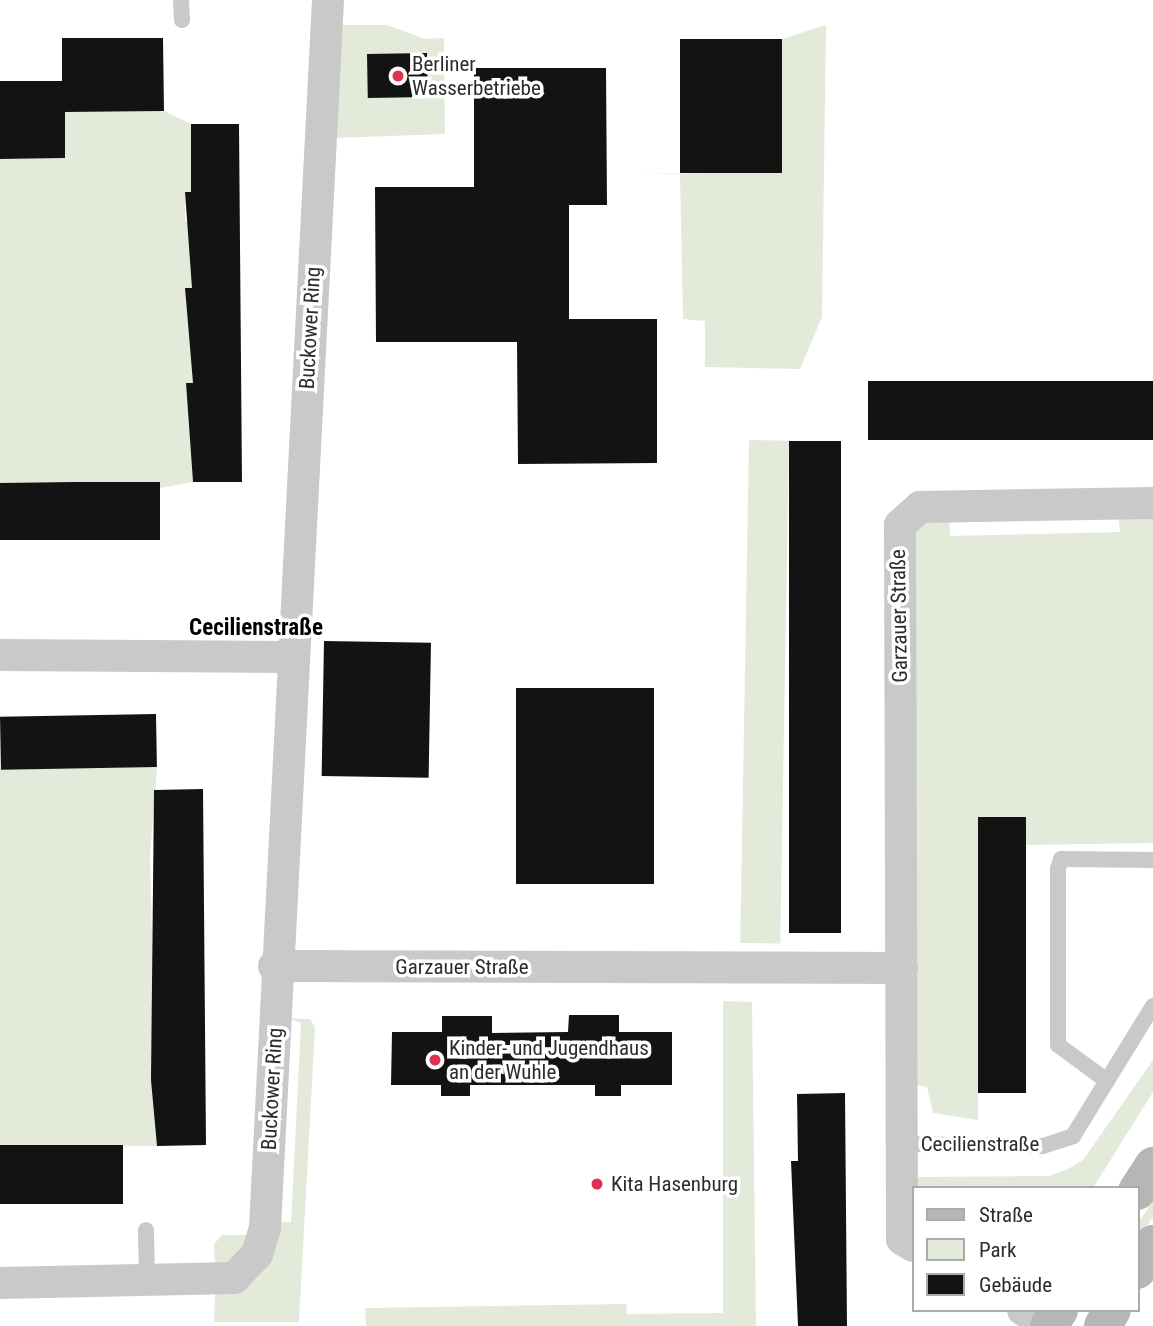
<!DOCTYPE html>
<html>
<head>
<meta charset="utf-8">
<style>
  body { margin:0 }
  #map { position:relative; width:1153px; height:1326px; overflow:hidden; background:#fff; font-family:"Roboto Condensed",sans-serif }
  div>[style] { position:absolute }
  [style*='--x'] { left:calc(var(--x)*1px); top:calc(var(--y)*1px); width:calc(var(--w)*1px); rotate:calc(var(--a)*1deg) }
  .green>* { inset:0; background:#e4eada; transform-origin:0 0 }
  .building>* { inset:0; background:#131313; transform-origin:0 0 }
  .lane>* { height:16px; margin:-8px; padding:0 8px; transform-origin:8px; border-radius:8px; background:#c9c9c9 }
  .street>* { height:32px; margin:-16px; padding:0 16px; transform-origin:16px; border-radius:16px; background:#c9c9c9 }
  .secondary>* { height:38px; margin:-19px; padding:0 19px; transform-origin:19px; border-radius:19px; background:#b6b6b6 }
  .dots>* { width:19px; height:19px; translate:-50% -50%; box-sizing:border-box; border:4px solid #fff; border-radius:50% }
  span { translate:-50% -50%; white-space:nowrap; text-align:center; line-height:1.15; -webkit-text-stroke:7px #fff; paint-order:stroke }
  .poi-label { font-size:21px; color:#2c2c2c }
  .left { translate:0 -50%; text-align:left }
  .street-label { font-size:21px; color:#2c2c2c }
  .neighbourhood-label { font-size:23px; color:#000; font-weight:700 }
  .legend { position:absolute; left:912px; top:1186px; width:228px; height:126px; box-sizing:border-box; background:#fff; border:2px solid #ababab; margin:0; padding:9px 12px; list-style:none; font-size:21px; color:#2c2c2c }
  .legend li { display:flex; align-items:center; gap:14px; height:35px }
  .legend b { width:35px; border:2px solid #ababab }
</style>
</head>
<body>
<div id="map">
  <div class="green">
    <i style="clip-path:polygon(341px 25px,387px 25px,425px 39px,444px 38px,445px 134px,334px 138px)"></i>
    <i style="clip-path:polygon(826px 25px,822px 317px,800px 369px,705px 367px,705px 321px,683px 319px,680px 174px,635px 174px,782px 172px,782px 39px)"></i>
    <i style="clip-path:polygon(164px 111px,191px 124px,191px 192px,185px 193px,185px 221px,191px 222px,192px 288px,185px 288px,193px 383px,186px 383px,193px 482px,160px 488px,160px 482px,0 483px,0 159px,65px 158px,65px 112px)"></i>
    <i style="left:749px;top:440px;width:40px;height:503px;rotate:1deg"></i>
    <i style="clip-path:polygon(949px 513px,950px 536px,1120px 532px,1118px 513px,1153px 513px,1153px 843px,1026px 845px,1026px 817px,978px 817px,978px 1120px,933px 1113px,927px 1087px,917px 1085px,914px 534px,929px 518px)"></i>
    <i style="clip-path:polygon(157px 767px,150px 856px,157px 1146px,38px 1145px,27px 1152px,27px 1145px,0 1145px,0 768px)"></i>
    <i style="clip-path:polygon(723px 1001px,752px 1002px,756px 1326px,366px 1326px,365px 1308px,626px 1304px,627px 1314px,723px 1313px)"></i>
    <i style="clip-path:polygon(287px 1018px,310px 1019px,315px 1027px,299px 1322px,214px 1322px,215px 1293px,247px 1285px,260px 1274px,274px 1222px,291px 1222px,301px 1023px)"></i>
    <i style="clip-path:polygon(1153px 1060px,1153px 1092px,1093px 1188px,917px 1188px,916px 1177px,1049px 1176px,1068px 1169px,1083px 1160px)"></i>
    <i style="clip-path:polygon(1153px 1200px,1153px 1217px,1137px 1241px,1137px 1225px)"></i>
    <i style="clip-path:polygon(222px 1235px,247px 1235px,236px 1260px,215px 1267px,214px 1244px)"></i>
  </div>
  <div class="building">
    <i style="clip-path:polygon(62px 38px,163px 38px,164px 111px,65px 112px,65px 158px,0 159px,0 81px,62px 81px)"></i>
    <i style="left:680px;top:39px;width:102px;height:134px"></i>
    <i style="left:427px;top:53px;width:44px;height:60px;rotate:89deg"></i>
    <i style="clip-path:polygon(474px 68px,606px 68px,607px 205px,569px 205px,569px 319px,657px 319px,657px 463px,518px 464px,517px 342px,376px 342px,375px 187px,474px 187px)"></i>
    <i style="clip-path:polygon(191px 124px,239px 124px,242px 482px,193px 482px,186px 383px,193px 383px,185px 288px,192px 288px,185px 192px,191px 192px)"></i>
    <i style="left:1153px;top:381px;width:59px;height:285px;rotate:90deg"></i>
    <i style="left:789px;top:441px;width:52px;height:492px"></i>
    <i style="clip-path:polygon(74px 482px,160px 482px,160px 540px,0 540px,0 483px)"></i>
    <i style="left:324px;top:641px;width:107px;height:135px;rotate:1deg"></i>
    <i style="left:516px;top:688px;width:138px;height:196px"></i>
    <i style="left:156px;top:714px;width:53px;height:156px;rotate:89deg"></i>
    <i style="clip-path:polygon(203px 789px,206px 1145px,157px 1146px,151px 1080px,154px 790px)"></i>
    <i style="left:978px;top:817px;width:48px;height:276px"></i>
    <i style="clip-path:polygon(569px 1015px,619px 1015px,619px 1032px,672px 1032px,672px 1085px,621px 1085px,621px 1096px,595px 1096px,595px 1085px,470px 1085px,470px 1096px,441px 1096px,441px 1085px,391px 1085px,392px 1032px,442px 1032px,442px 1016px,492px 1016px,492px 1033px,568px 1032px)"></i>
    <i style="clip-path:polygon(845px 1093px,847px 1326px,798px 1326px,791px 1161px,798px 1161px,797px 1094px)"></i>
    <i style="left:0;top:1145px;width:123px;height:59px"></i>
  </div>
  <div class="lane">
    <i style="--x:181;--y:0;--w:20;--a:87"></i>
    <i style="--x:1107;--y:1081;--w:61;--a:-143.7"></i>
    <i style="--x:1058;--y:1045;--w:176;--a:-90"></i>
    <i style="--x:1058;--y:869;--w:10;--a:-73"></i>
    <i style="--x:1061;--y:859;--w:92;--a:0.6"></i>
    <i style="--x:901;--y:1144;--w:142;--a:0.8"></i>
    <i style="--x:1043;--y:1146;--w:32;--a:-18"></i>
    <i style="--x:1073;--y:1136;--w:153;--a:-58.4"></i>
    <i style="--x:146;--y:1230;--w:50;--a:88.9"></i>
  </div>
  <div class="street">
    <i style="--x:0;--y:655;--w:292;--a:0.4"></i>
    <i style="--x:274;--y:966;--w:628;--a:0.18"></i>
    <i style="--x:913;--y:1246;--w:13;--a:-148"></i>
    <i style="--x:902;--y:1239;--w:714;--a:-90.16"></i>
    <i style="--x:900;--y:525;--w:27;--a:-42"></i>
    <i style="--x:920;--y:507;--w:233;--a:-1"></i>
    <i style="--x:0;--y:1283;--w:234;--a:-1.2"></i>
    <i style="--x:234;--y:1278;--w:33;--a:-46"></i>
    <i style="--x:257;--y:1254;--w:28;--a:-73"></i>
    <i style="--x:265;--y:1227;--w:1229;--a:-87.06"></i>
    <i style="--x:1023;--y:1310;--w:32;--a:30"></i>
  </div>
  <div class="secondary">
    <i style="--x:1137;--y:1191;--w:30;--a:-57"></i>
    <i style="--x:1137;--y:1270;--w:31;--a:-58"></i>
    <i style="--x:1049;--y:1326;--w:19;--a:-58"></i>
    <i style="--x:1103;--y:1326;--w:18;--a:-61"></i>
  </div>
  <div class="dots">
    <i style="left:398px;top:76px;background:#df3252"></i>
    <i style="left:435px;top:1060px;background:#df3252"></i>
    <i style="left:597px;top:1184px;background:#df3252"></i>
  </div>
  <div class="poi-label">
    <span class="left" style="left:412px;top:76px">Berliner<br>Wasserbetriebe</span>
    <span class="left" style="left:449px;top:1060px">Kinder- und Jugendhaus<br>an der Wuhle</span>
    <span class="left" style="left:611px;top:1184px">Kita Hasenburg</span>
  </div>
  <div class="street-label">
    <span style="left:310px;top:328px;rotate:-87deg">Buckower Ring</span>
    <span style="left:899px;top:616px;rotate:-91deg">Garzauer Straße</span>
    <span style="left:462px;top:967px">Garzauer Straße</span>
    <span style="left:272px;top:1089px;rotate:-87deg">Buckower Ring</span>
    <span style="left:980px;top:1144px">Cecilienstraße</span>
  </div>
  <div class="neighbourhood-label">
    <span style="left:256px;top:628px">Cecilienstraße</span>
  </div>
  <ul class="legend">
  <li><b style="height:9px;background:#b6b6b6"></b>Straße</li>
  <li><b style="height:19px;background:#e4eada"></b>Park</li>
  <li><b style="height:19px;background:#131313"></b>Gebäude</li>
  </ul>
</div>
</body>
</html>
